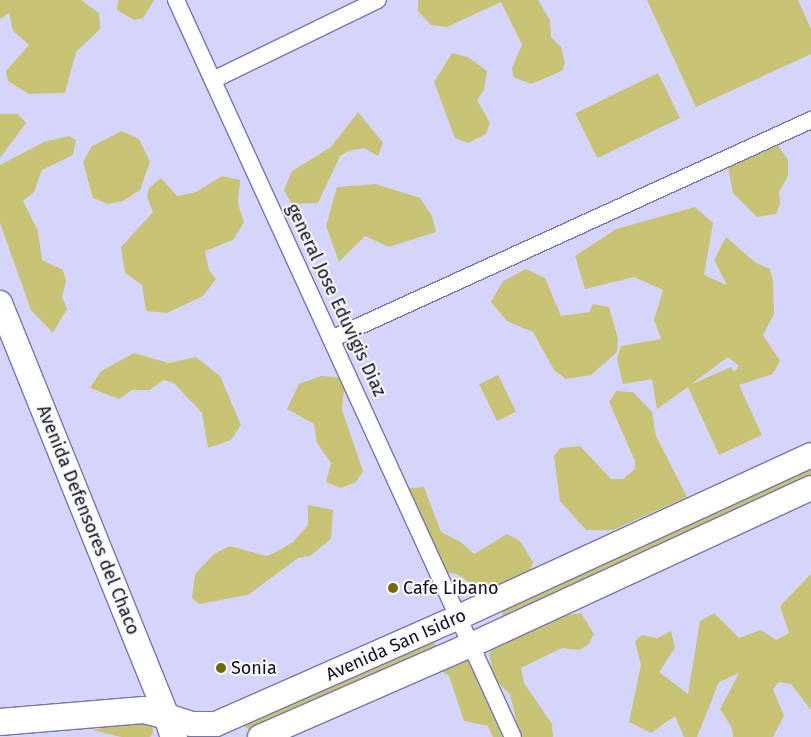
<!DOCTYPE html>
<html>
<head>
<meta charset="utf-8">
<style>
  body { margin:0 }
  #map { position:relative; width:811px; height:737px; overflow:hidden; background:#d5d5fc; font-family:"Fira Sans",sans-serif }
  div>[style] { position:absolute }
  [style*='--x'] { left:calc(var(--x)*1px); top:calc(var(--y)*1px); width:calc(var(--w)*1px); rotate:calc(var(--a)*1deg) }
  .green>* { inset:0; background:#c8c275; transform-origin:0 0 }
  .roads { filter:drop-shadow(1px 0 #7675af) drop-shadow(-1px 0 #7675af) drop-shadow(0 1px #7675af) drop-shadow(0 -1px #7675af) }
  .street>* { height:16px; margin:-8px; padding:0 8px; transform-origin:8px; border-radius:8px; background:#fff }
  .secondary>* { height:24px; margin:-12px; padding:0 12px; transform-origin:12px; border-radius:12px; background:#fff }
  .primary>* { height:26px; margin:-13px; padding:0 13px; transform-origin:13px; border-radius:13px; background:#fff }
  .dots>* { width:14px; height:14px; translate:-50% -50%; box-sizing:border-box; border:2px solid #fafafa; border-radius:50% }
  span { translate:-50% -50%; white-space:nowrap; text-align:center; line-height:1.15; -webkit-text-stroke:4px #fafafa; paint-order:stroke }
  .street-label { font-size:18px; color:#0f0d23 }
  .poi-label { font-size:18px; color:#0f0d23 }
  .left { translate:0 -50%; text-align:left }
</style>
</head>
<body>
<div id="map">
  <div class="green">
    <i style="clip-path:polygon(0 0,81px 0,99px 13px,100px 29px,76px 52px,65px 93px,29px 94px,8px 81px,6px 71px,29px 45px,13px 31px,9px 13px,0 19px)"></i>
    <i style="clip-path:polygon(118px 0,154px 0,143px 18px,134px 20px,117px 10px)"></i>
    <i style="clip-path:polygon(418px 0,538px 0,550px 20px,551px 37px,561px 47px,565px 63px,562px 71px,531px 84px,513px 77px,512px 67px,522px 45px,501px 2px,447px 27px,431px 25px,418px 11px)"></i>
    <i style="clip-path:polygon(647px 0,798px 0,811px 29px,811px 54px,696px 107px)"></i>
    <i style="clip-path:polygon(452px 53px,468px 57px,487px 71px,484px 90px,477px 100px,490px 123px,486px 134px,468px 143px,455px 138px,434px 82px)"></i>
    <i style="left:658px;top:73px;width:50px;height:92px;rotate:64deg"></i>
    <i style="clip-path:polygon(358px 112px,383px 143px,378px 156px,364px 148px,348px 151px,340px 156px,318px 203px,292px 204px,284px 190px,292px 171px,331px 147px)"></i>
    <i style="clip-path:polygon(0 114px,18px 114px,26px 123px,0 158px)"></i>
    <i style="clip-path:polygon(122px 131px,139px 139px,150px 162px,140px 190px,123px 201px,108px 204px,93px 198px,83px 162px,92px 146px)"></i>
    <i style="clip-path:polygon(769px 132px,788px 160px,788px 176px,779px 192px,780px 204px,776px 214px,757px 217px,733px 193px,726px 156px,759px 133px)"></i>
    <i style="clip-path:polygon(69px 136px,76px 140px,73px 155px,42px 170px,34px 192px,23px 201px,38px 231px,42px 260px,63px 270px,66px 281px,62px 297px,67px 309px,53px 333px,31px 310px,0 223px,0 165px,44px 142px)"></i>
    <i style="clip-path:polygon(222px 176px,240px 180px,238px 204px,244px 222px,233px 240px,205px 251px,209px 270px,216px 279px,203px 296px,167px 313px,146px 311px,142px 285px,125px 273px,121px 247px,153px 212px,147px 197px,149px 188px,161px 178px,177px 196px,196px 192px)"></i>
    <i style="clip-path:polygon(376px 184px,420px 198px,432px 216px,436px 232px,389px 247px,365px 236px,339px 262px,326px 226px,337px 187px)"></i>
    <i style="clip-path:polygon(evenodd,695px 207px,713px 223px,704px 275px,727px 285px,714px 260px,726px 237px,756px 263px,770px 269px,773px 282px,774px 314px,763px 335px,780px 361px,773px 374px,739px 385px,762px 435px,719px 455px,688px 387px,657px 409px,652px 379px,623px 384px,617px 359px,621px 346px,661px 339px,654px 320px,663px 290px,634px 277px,585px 289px,575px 256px,616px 229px,695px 207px,728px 357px,739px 366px,734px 372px,731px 367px,690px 385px,728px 357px)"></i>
    <i style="clip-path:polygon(526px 269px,545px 278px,561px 316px,589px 312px,593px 304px,609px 307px,618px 339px,617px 352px,591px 375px,566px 379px,554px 370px,533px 332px,507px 321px,491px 302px,503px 281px)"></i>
    <i style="clip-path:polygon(134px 353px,169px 363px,196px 357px,220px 376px,241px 425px,231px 440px,208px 448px,202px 413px,174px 383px,164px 380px,149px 390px,132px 390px,119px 399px,90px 388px,101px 371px)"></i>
    <i style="left:498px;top:375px;width:41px;height:21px;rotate:64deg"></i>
    <i style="clip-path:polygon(321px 376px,345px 378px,342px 410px,363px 471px,356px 482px,341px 488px,326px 482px,331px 463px,317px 443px,314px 424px,287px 409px,299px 384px)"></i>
    <i style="clip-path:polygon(616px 391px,633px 392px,652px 412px,656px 436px,687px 497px,613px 530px,586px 530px,560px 501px,554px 456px,560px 448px,580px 446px,611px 479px,623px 479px,635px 469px,635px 461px,609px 402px)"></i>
    <i style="clip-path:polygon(811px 467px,811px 478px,502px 616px,503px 609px)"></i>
    <i style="clip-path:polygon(424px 487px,441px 532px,461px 542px,474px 554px,507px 534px,520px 541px,533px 562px,528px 580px,495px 590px,467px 581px,457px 574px,446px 573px,407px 500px,410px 488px)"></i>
    <i style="clip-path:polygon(308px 505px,333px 510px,331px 539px,310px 556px,298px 558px,248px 595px,199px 604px,192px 598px,195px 574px,214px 554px,230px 546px,266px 556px,274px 553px,293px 542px,308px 525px)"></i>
    <i style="clip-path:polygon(811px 574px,811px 710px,791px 684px,779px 682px,773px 689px,784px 716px,773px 737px,733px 737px,732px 728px,720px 709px,739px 673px,719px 682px,697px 737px,684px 737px,675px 716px,651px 733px,629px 722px,641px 665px,635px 642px,637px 639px,642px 635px,657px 638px,671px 631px,675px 648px,659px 672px,688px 694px,700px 621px,714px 613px,739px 638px,761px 630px,776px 640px,789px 633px,780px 606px)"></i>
    <i style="clip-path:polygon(581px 613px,594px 634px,588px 645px,579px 650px,562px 648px,521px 668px,524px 683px,552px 724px,553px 737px,520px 737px,510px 694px,494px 679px,489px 653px,527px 621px)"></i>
    <i style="clip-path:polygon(434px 641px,436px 648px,342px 691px,335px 690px,286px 711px,281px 718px,252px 731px,245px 727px,247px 722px)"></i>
    <i style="clip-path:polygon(468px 654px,475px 662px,502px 737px,493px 737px,488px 726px,464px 721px,449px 676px,432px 665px)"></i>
    <i style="clip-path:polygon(128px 723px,147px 724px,153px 728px,153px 733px,150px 737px,121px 737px,93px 730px)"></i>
  </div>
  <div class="roads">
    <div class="street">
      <i style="--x:176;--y:0;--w:810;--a:65.43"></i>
      <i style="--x:213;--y:80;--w:183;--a:-25.9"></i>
      <i style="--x:331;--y:339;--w:528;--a:-24.52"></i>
    </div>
    <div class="secondary">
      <i style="--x:0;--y:303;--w:445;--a:68"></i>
      <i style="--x:167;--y:716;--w:26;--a:18"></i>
      <i style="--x:192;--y:724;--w:24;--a:0"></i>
      <i style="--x:216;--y:724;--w:266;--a:-23.8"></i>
      <i style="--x:459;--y:617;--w:387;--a:-24.7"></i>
      <i style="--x:260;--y:737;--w:230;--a:-23.6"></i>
      <i style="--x:471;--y:645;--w:374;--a:-24.8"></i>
    </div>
    <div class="primary">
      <i style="--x:0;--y:722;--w:144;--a:-4.8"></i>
      <i style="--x:144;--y:710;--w:24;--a:15"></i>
      <i style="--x:167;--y:716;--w:22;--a:72"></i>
    </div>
  </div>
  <div class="dots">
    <i style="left:393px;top:588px;background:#706800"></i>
    <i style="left:221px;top:668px;background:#706800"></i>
  </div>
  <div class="street-label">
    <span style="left:336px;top:300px;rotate:65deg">general Jose Eduvigis Diaz</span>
    <span style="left:88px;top:520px;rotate:68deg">Avenida Defensores del Chaco</span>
    <span style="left:396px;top:645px;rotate:-24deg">Avenida San Isidro</span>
  </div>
  <div class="poi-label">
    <span class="left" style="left:403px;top:588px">Cafe Libano</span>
    <span class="left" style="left:231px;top:668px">Sonia</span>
  </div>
</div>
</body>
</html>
